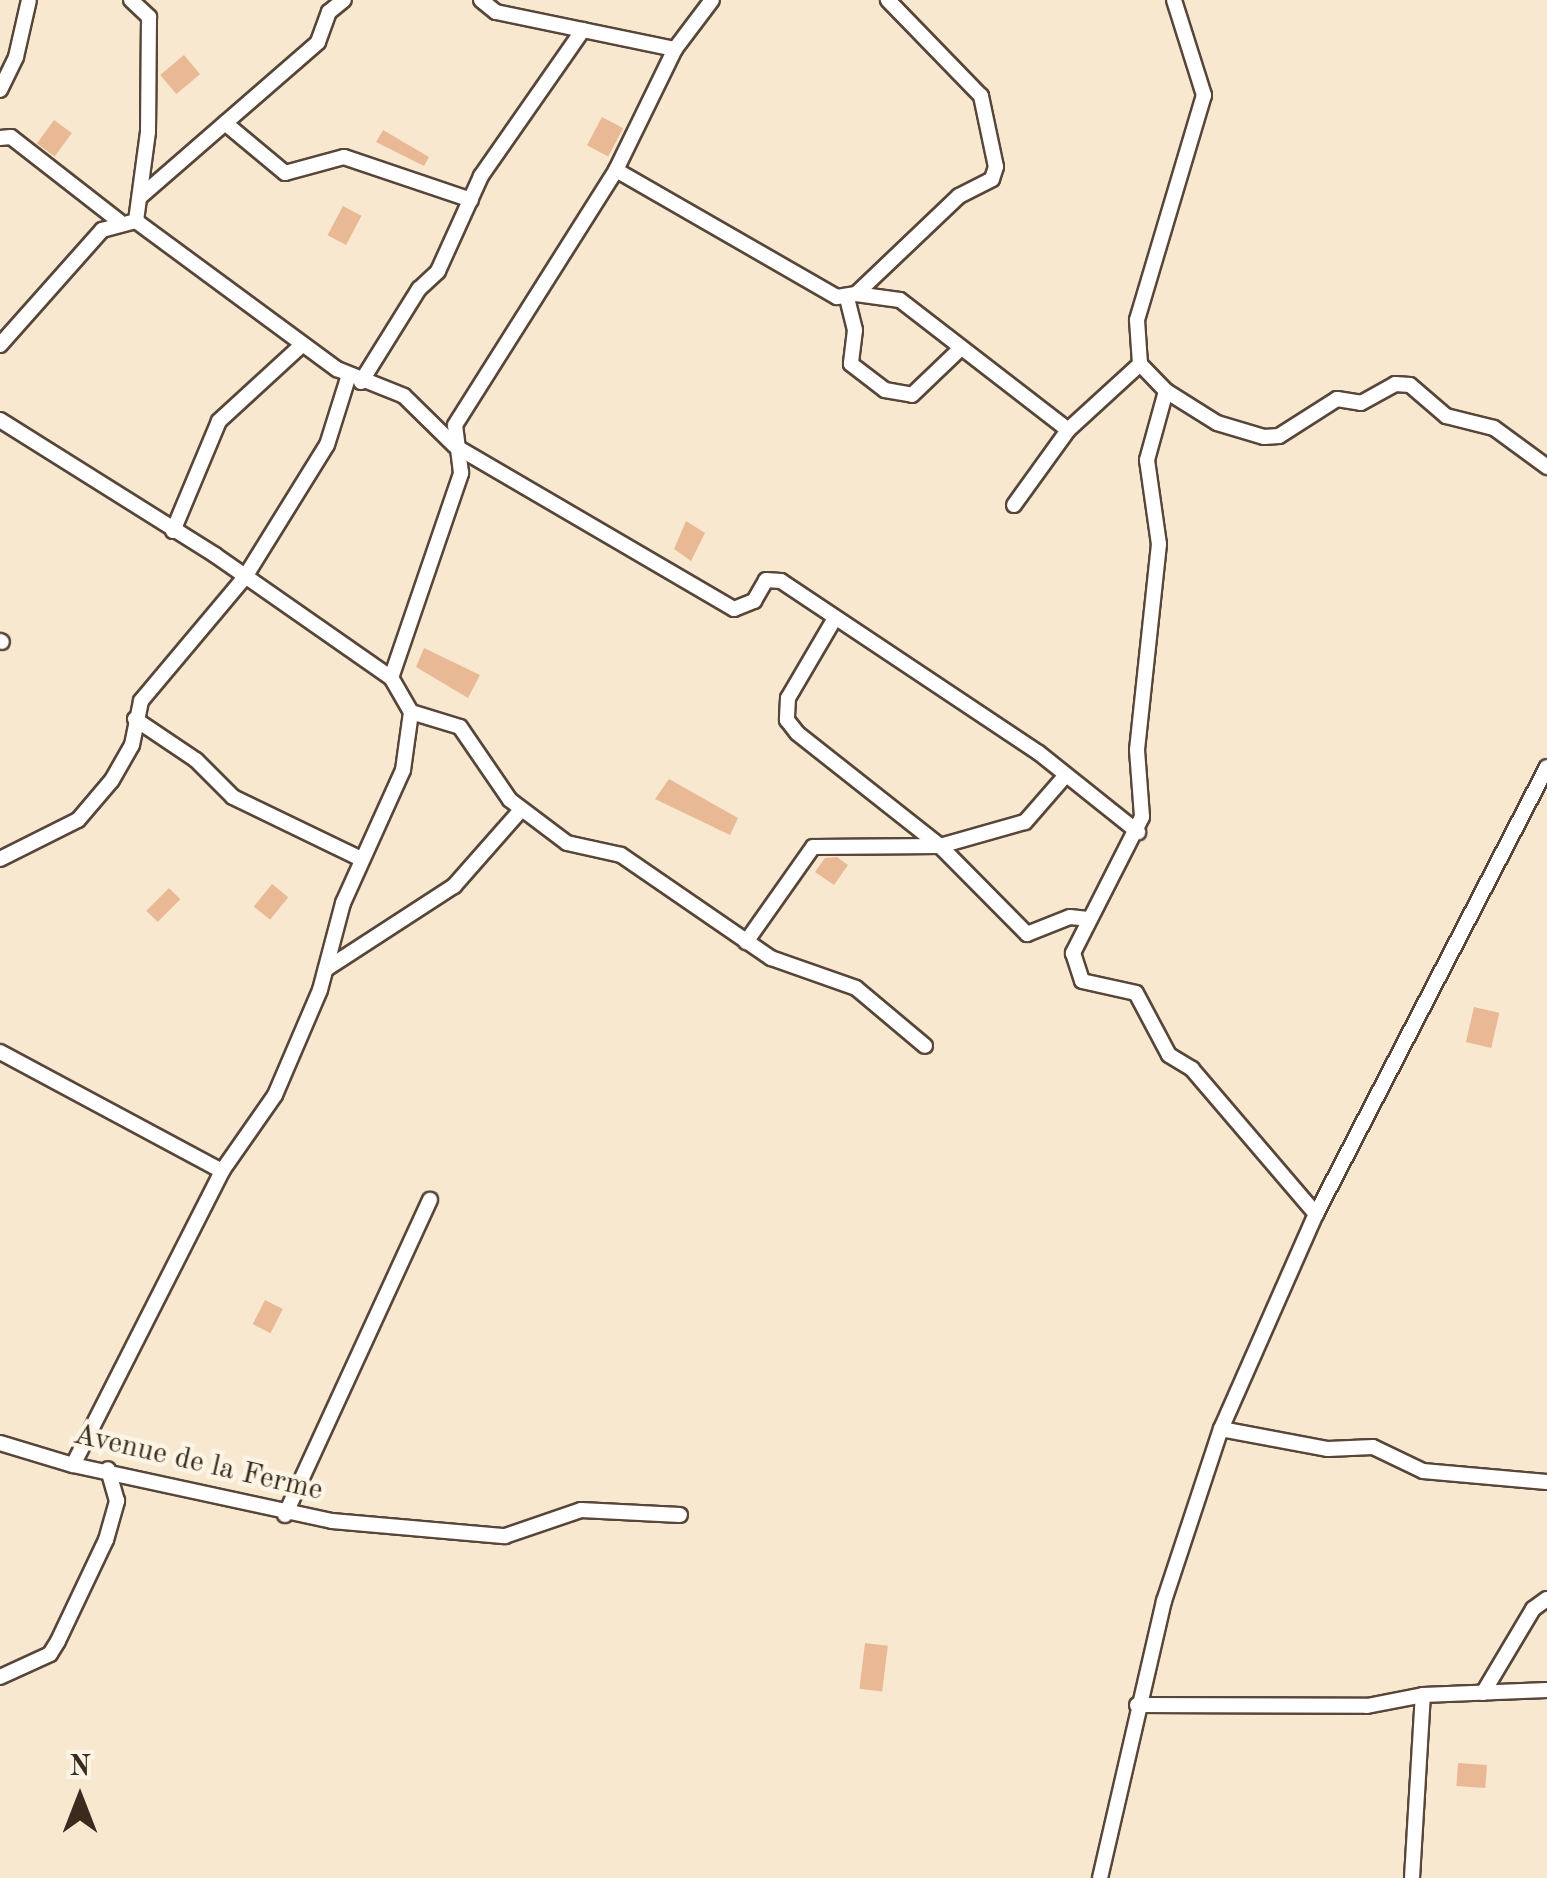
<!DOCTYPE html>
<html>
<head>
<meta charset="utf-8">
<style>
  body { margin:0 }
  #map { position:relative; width:1547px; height:1878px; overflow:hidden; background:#f8e8d0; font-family:"Old Standard TT",serif }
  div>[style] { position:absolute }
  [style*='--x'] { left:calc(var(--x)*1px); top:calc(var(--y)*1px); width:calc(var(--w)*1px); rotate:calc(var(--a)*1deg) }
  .building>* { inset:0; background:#e9b995; transform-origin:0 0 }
  .roads { filter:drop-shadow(2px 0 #574639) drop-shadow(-2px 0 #574639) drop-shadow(0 2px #574639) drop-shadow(0 -2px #574639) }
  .minor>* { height:14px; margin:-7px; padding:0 7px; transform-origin:7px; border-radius:7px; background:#fff }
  span { translate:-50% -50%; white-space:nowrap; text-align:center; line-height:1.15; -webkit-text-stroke:9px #fcf5e5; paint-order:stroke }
  .street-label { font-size:30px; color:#3b2a1e }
  .north { position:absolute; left:30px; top:1748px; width:100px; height:100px; -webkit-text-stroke:8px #fcf5e5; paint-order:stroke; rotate:0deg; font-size:28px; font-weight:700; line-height:40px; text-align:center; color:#3b2a1e }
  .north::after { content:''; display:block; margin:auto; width:35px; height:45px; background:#3b2a1e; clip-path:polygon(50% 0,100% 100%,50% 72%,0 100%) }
</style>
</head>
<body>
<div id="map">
  <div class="building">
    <i style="left:184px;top:55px;width:25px;height:31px;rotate:50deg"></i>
    <i style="left:602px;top:117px;width:24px;height:32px;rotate:28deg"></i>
    <i style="left:54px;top:120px;width:22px;height:29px;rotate:36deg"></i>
    <i style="clip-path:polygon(383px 130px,429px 157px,424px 166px,376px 142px)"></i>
    <i style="left:343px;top:206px;width:21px;height:33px;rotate:28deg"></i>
    <i style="clip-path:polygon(686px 521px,705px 533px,691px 561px,674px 549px)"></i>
    <i style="clip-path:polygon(424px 648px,480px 675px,468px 698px,416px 667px)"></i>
    <i style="clip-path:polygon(669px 779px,738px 818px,730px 835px,655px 799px)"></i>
    <i style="clip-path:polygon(837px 857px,848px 865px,834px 885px,815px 872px,825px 858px)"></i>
    <i style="left:272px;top:884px;width:21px;height:29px;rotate:39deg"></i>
    <i style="left:169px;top:888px;width:16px;height:32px;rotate:45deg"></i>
    <i style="left:1474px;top:1007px;width:26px;height:36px;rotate:13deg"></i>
    <i style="left:265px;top:1300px;width:20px;height:27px;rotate:27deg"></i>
    <i style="left:865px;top:1643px;width:23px;height:46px;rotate:7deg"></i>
    <i style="left:1458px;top:1763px;width:29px;height:23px;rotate:4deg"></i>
  </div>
  <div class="roads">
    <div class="minor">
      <i style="--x:131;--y:0;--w:25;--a:43"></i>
      <i style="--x:149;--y:17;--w:115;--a:90.5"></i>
      <i style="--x:148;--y:132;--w:90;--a:97.7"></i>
      <i style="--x:481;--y:0;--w:19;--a:39"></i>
      <i style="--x:496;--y:12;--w:183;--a:11.7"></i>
      <i style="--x:1174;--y:0;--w:100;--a:72.5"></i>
      <i style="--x:1204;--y:95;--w:235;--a:106.6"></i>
      <i style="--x:1137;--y:320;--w:44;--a:86.1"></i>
      <i style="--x:1140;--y:364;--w:37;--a:46"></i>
      <i style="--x:1166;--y:391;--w:72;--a:105.4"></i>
      <i style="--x:1147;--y:460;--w:85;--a:81.9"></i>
      <i style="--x:1159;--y:544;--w:207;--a:96.1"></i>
      <i style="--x:1137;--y:750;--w:67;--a:85.7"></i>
      <i style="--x:1142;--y:817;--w:153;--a:116.9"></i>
      <i style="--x:1073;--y:953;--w:29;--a:72"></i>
      <i style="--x:1082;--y:981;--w:55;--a:12.5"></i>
      <i style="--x:1136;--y:993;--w:70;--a:62"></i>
      <i style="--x:1169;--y:1055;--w:27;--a:31"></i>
      <i style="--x:1192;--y:1069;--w:191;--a:49.5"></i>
      <i style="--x:0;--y:90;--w:37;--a:-64"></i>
      <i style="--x:16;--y:57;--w:58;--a:-77.2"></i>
      <i style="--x:225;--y:123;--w:78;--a:39.8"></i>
      <i style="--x:285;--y:173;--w:61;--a:-15.2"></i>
      <i style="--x:344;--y:157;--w:134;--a:18.7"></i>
      <i style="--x:0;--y:138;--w:11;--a:-5"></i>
      <i style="--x:11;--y:137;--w:137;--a:37.9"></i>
      <i style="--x:616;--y:170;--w:255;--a:29.9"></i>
      <i style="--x:837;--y:297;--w:19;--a:-9"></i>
      <i style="--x:856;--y:294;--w:142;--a:-43.6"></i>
      <i style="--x:959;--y:196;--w:37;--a:-27"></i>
      <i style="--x:992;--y:179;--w:13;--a:-72"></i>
      <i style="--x:996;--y:167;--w:73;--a:-101.9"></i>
      <i style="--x:981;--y:96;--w:134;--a:-134.1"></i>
      <i style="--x:140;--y:197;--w:236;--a:-41"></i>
      <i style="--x:318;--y:42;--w:32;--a:-70"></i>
      <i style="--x:329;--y:12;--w:19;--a:-39"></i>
      <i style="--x:856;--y:294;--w:44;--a:7.8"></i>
      <i style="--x:900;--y:300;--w:212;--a:37.7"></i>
      <i style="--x:847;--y:298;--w:33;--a:76"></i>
      <i style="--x:855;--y:330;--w:34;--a:97"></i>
      <i style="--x:851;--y:364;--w:43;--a:37.4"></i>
      <i style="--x:885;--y:390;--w:27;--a:10"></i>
      <i style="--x:912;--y:395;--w:68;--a:-43.8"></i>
      <i style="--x:0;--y:345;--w:154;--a:-48.4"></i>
      <i style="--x:102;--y:230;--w:35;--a:-15"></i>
      <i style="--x:136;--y:221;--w:250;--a:36.4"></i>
      <i style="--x:337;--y:369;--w:72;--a:21.9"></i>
      <i style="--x:404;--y:396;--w:71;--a:44.4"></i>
      <i style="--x:455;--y:446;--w:323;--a:30.3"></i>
      <i style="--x:734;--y:609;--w:22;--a:-22"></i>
      <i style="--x:754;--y:601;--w:24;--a:-60"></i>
      <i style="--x:766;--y:580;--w:15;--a:4"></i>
      <i style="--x:781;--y:581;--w:310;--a:33.7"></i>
      <i style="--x:1039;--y:753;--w:127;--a:38.6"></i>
      <i style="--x:361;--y:382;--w:110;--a:-58.1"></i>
      <i style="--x:419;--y:289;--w:26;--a:-43"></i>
      <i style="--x:438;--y:271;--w:104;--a:-65.6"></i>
      <i style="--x:481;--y:176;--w:178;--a:-55.1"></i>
      <i style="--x:1166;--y:391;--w:60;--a:32.1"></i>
      <i style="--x:1217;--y:423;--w:49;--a:16.6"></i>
      <i style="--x:1264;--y:437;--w:15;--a:-4"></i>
      <i style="--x:1279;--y:436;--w:69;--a:-32.5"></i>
      <i style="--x:1337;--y:399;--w:24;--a:9"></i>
      <i style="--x:1361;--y:403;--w:39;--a:-29"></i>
      <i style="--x:1395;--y:384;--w:15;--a:4"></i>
      <i style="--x:1410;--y:385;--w:48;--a:40.7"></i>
      <i style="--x:1446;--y:416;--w:49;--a:14"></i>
      <i style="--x:1494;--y:428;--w:66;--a:36.3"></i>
      <i style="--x:0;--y:420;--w:254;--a:32.1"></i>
      <i style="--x:215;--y:555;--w:215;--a:34.9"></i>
      <i style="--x:1014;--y:505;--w:92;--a:-54.2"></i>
      <i style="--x:1068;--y:430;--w:98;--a:-42.5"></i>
      <i style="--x:173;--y:531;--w:119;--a:-67.3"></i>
      <i style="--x:219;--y:421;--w:113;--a:-42.5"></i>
      <i style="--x:835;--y:618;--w:93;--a:120.4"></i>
      <i style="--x:788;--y:698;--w:22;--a:93"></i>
      <i style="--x:787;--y:720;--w:16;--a:52"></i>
      <i style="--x:797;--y:733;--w:182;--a:38.3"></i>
      <i style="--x:940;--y:846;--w:124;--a:45.3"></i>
      <i style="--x:1027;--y:934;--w:46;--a:-21.6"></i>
      <i style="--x:1070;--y:917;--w:18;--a:6"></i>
      <i style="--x:0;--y:641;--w:2;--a:27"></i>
      <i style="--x:411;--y:712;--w:51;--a:17"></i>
      <i style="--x:460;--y:727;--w:88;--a:55.6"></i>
      <i style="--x:510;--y:800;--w:71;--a:37"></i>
      <i style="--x:567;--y:843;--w:55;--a:12.5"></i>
      <i style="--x:621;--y:855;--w:182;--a:34.5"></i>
      <i style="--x:771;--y:958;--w:90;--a:19.4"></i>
      <i style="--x:856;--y:988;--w:90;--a:40"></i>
      <i style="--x:135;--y:719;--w:73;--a:33.9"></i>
      <i style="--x:196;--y:760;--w:52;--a:45"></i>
      <i style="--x:233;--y:797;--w:142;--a:25.8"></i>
      <i style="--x:0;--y:859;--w:87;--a:-26.6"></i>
      <i style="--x:78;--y:820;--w:52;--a:-49.6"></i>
      <i style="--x:112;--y:780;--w:40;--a:-60.3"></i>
      <i style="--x:132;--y:745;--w:45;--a:-78.4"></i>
      <i style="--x:141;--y:701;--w:162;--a:-50"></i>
      <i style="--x:245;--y:577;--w:155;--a:-58.2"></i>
      <i style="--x:327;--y:445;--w:73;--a:-72.6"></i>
      <i style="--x:746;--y:942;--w:116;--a:-54.8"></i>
      <i style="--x:813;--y:847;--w:127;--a:-0.5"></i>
      <i style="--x:940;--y:846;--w:88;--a:-15.8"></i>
      <i style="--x:1025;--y:822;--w:62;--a:-48.9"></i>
      <i style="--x:326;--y:969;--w:153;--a:-33"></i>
      <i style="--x:454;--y:886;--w:101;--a:-48.6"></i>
      <i style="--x:0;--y:1052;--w:252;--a:28.2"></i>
      <i style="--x:1221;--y:1429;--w:109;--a:10.6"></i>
      <i style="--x:1328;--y:1449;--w:45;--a:-2.5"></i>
      <i style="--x:1373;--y:1447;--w:55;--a:25.6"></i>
      <i style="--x:1423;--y:1471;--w:124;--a:5.1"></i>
      <i style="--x:0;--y:1443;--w:76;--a:16.8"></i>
      <i style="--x:73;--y:1465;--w:265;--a:12.2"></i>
      <i style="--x:332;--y:1521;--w:174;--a:5"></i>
      <i style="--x:505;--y:1536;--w:80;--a:-18.9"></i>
      <i style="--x:581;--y:1510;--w:99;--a:2.9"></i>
      <i style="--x:73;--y:1465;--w:330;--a:-63.1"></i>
      <i style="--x:222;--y:1171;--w:93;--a:-55.1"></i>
      <i style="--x:275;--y:1095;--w:114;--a:-66.8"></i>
      <i style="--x:320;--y:990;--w:90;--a:-75.2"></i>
      <i style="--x:343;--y:903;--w:146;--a:-65.7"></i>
      <i style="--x:403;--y:770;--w:59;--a:-82.1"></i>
      <i style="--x:411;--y:712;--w:39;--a:-120"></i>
      <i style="--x:391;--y:678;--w:217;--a:-71.1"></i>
      <i style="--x:461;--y:473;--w:48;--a:-97.1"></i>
      <i style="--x:455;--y:425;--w:302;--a:-57.7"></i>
      <i style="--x:616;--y:170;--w:135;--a:-64"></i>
      <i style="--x:675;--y:49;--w:61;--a:-52.9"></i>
      <i style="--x:285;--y:1515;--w:347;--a:-65.3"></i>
      <i style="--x:0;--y:1677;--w:55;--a:-24.7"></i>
      <i style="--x:50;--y:1654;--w:15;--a:-58"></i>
      <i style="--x:58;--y:1641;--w:112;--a:-64.6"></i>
      <i style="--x:106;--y:1540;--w:41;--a:-74.2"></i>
      <i style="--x:117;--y:1501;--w:33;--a:-106"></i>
      <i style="--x:1483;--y:1693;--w:98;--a:-59.2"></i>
      <i style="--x:1533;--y:1609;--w:17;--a:-36"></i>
      <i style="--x:1137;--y:1705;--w:230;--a:0.2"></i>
      <i style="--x:1367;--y:1706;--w:57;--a:-11.1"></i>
      <i style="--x:1423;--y:1695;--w:124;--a:-2.3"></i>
      <i style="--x:1100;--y:1878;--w:284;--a:-77"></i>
      <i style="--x:1164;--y:1601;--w:181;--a:-71.7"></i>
      <i style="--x:1221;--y:1429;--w:235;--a:-66.2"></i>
      <i style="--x:1316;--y:1214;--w:503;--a:-62.67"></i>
      <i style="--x:1412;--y:1878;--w:183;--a:-86.6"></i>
    </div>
  </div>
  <div class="street-label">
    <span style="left:198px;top:1463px;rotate:13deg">Avenue de la Ferme</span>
  </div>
  <div class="north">N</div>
</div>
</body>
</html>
